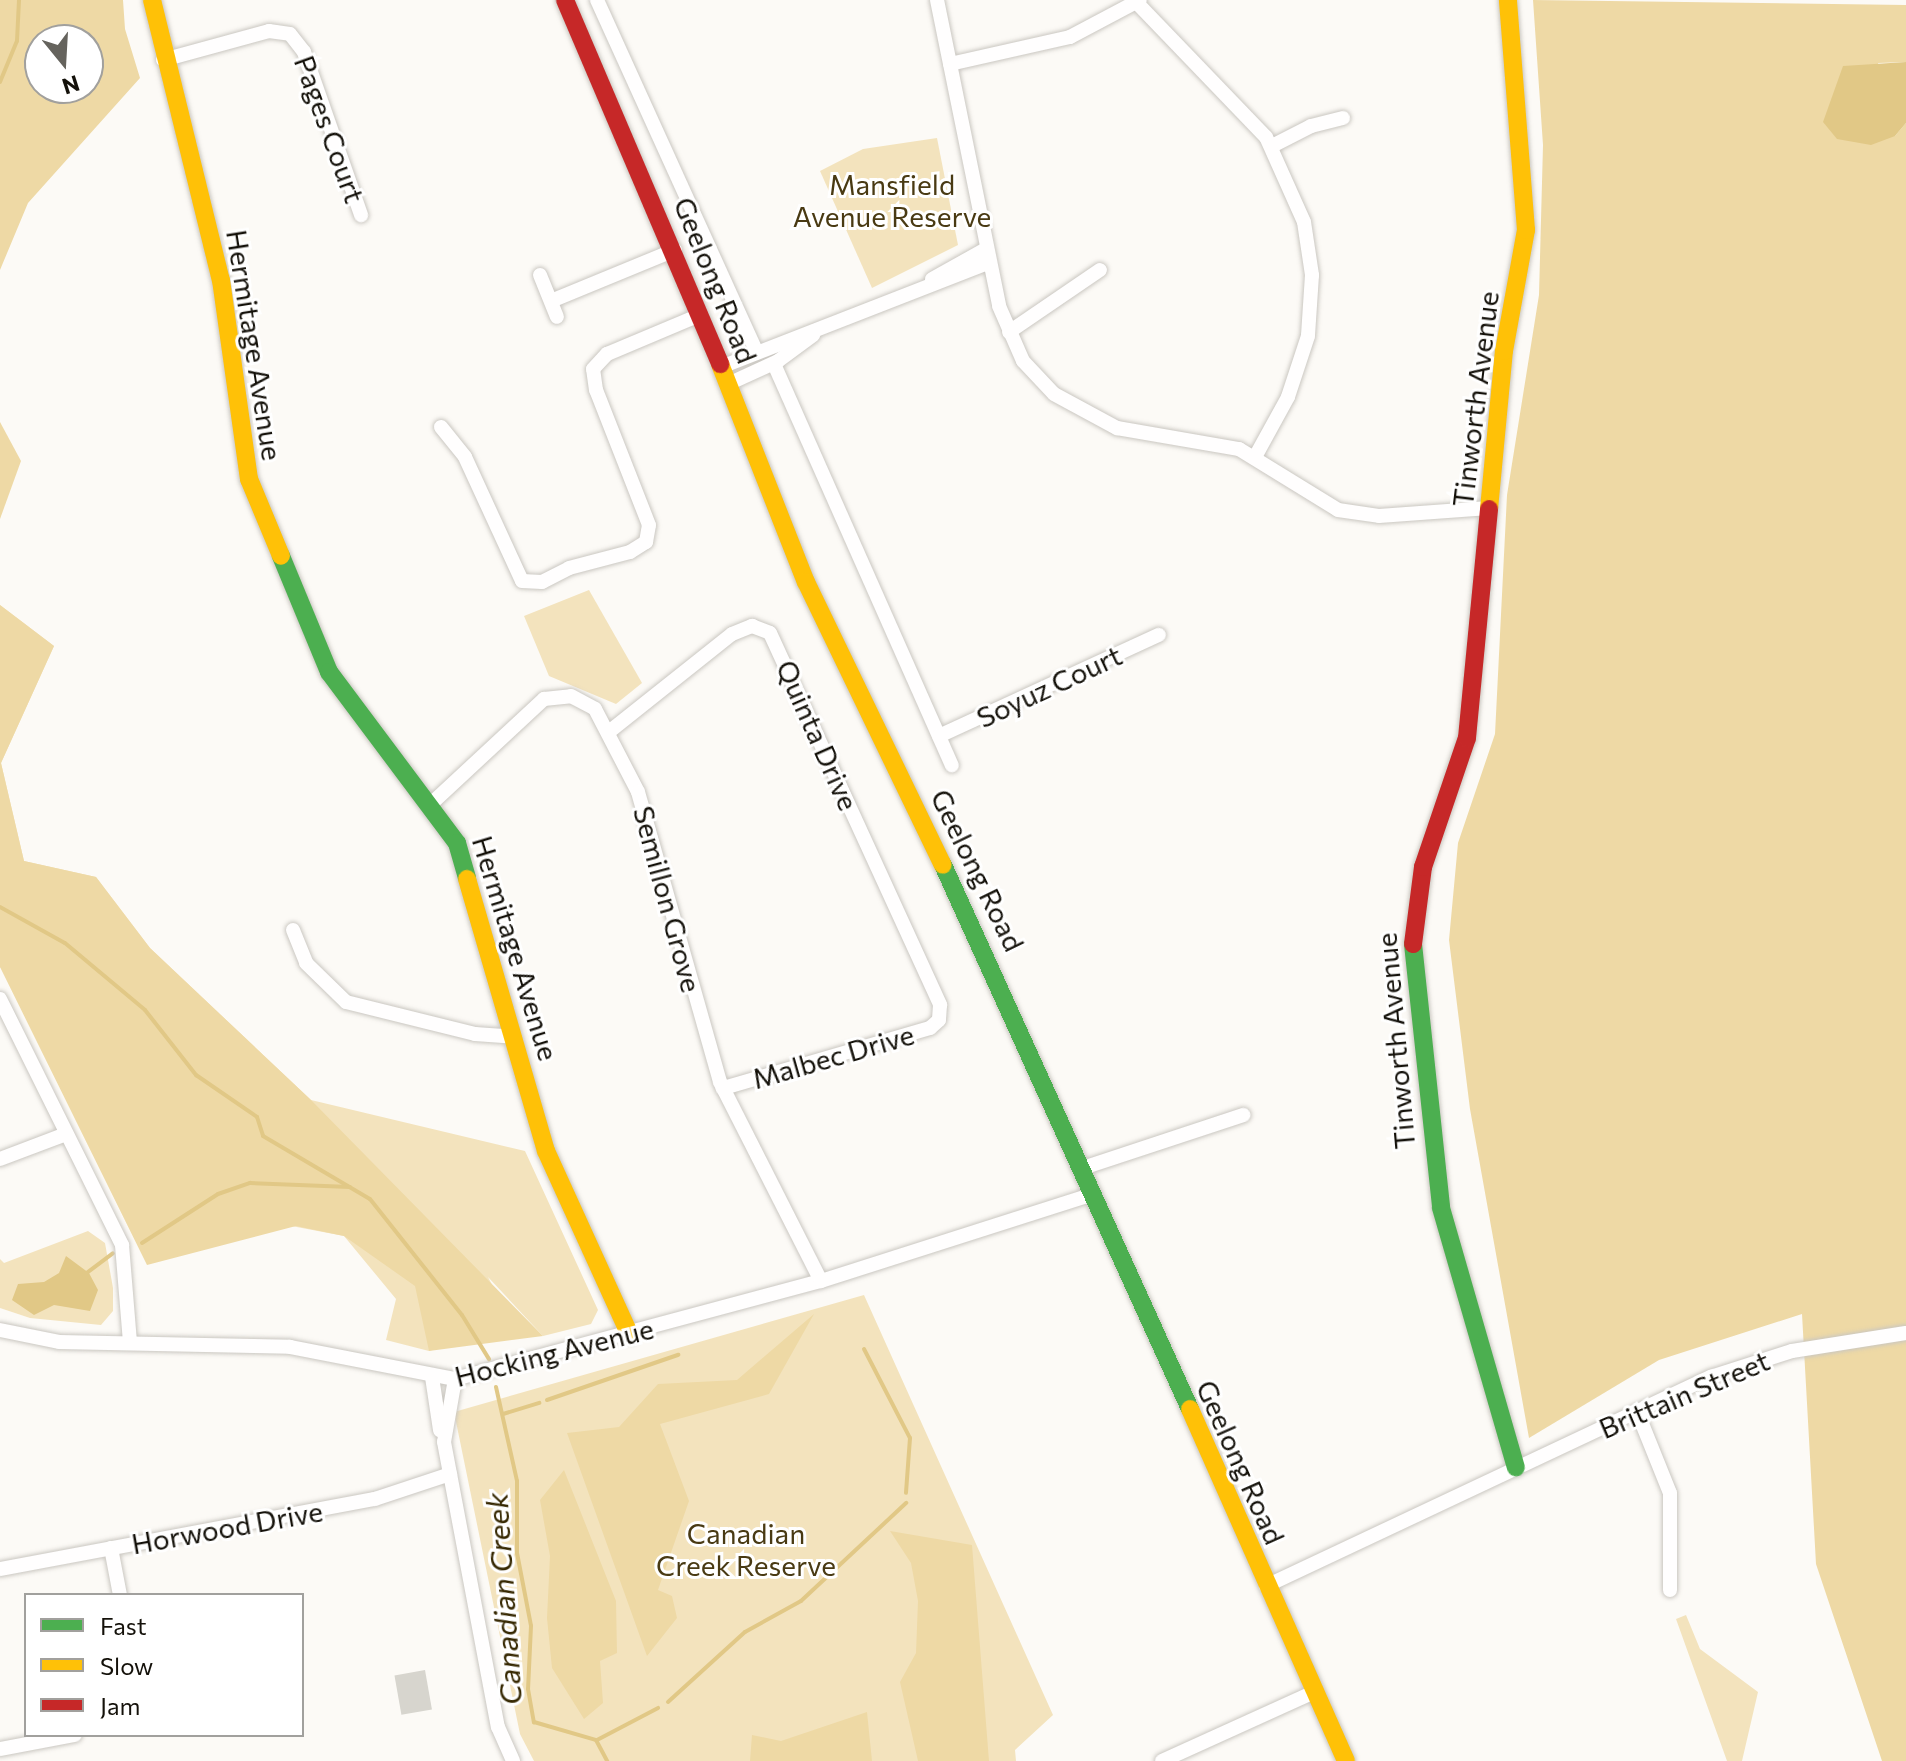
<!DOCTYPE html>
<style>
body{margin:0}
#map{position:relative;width:1906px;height:1761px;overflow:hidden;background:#fcfaf6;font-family:Commissioner,sans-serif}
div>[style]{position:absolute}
.green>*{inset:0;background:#f3e3bd}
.forest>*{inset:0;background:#eed9a5}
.water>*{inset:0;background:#e1c886}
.stream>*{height:4px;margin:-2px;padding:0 2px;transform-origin:2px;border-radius:2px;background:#e1c886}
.building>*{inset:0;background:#d7d5ce;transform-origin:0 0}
.roads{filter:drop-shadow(0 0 2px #cac7c1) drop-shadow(0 0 2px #cac7c1)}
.street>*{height:14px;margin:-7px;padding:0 7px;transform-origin:7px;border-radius:7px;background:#fffefe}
.fast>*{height:18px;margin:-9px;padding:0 9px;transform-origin:9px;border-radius:9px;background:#4caf50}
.slow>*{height:18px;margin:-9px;padding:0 9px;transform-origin:9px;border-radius:9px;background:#ffc107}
.jam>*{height:18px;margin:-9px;padding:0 9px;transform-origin:9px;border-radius:9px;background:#c62828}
span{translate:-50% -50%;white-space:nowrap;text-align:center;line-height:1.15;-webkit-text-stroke:6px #fff;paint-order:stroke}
.street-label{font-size:28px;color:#14110a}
.park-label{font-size:28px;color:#493a13}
.water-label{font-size:30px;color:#352700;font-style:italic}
.legend{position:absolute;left:24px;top:1593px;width:280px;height:144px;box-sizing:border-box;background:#fff;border:2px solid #a1a09d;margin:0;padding:10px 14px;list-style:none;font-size:24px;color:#14110a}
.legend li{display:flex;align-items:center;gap:16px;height:40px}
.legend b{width:40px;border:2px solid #a1a09d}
.north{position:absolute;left:24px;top:24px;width:80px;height:80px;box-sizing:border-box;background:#fff;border:2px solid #a1a09d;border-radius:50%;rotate:162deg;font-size:22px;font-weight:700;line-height:32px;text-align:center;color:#14110a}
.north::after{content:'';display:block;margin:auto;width:28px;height:36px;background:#65635d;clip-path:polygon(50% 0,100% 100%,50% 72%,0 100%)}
</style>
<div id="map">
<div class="green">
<div style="clip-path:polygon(937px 138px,958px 245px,872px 288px,820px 171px,863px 149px)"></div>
<div style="clip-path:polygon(589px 590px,642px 683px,616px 704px,549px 676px,524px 616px)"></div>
<div style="clip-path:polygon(0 605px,54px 646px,1px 763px,24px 861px,96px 877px,150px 948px,311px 1100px,525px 1151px,598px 1310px,591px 1324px,543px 1336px,488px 1277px,512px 1324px,429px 1351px,386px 1340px,396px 1299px,344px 1236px,281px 1224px,0 967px)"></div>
<div style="clip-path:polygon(88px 1231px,105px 1243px,113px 1288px,113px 1311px,101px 1325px,30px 1318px,0 1308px,0 1259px,4px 1263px)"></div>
<div style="clip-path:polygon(864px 1295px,1053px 1715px,1015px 1750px,1016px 1761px,534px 1761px,520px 1734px,454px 1412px)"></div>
<div style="clip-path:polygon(1686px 1615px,1700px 1649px,1758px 1692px,1742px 1761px,1727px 1761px,1676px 1619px)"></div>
</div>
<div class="forest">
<div style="clip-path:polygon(evenodd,0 0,123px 0,125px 29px,140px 78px,28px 203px,0 270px,0 0,40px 40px,88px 40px,88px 88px,40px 88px,40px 40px)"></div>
<div style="clip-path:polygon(1533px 0,1906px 5px,1906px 62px,1878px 63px,1895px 136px,1906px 123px,1906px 1761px,1882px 1761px,1816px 1564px,1802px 1314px,1659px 1360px,1529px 1438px,1470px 1109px,1449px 940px,1458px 843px,1495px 734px,1507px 495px,1539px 295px,1543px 145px)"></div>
<div style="clip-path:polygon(0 422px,21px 461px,0 519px)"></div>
<div style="clip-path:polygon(0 605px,54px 646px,1px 763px,24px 861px,96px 877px,150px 948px,311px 1100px,543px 1336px,429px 1351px,415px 1286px,344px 1236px,296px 1226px,147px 1265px,0 967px)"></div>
<div style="clip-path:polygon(814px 1314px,769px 1394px,660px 1424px,689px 1501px,658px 1590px,672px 1596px,677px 1618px,647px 1656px,567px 1433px,619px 1427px,658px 1384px,737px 1380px)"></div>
<div style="clip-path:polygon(564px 1470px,616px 1601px,617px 1653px,600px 1661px,603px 1703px,584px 1719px,552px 1668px,547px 1618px,550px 1556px,540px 1500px)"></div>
<div style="clip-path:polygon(890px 1531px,972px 1545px,989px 1761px,918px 1761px,900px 1682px,916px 1653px,918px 1601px,911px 1563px)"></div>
<div style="clip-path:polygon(867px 1712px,872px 1761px,750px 1761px,752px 1735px,781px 1741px)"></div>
</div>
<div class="water">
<div style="clip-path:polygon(1906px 62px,1906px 123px,1895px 136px,1871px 145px,1837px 139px,1823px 122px,1843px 66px)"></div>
<div style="clip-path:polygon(66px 1256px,89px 1273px,98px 1290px,90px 1311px,54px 1305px,34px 1315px,12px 1300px,18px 1284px,44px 1282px,59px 1273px)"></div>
</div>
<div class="stream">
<div style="left:0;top:82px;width:44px;rotate:-67.5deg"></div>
<div style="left:17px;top:41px;width:41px;rotate:-87.2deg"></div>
<div style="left:0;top:907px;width:74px;rotate:29deg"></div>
<div style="left:65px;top:943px;width:104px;rotate:39.9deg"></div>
<div style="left:145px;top:1010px;width:83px;rotate:51.9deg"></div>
<div style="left:196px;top:1075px;width:74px;rotate:34.5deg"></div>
<div style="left:257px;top:1117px;width:20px;rotate:72deg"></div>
<div style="left:263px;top:1136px;width:124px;rotate:30.5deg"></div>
<div style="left:370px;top:1199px;width:148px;rotate:51.6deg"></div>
<div style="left:462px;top:1315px;width:52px;rotate:58.5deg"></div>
<div style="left:142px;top:1243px;width:90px;rotate:-32.8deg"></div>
<div style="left:218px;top:1194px;width:34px;rotate:-19deg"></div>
<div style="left:250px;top:1183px;width:100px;rotate:2.3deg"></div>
<div style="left:84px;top:1275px;width:36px;rotate:-37deg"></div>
<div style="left:864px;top:1349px;width:100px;rotate:62.7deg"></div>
<div style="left:910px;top:1438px;width:55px;rotate:94.2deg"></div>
<div style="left:496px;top:1387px;width:96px;rotate:77.4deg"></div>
<div style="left:517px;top:1481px;width:72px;rotate:90deg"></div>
<div style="left:517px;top:1553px;width:74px;rotate:79.1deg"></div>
<div style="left:531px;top:1626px;width:63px;rotate:92.7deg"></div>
<div style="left:528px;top:1689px;width:34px;rotate:80deg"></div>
<div style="left:534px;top:1722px;width:65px;rotate:16.2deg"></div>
<div style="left:596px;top:1740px;width:24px;rotate:62deg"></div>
<div style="left:547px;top:1400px;width:139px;rotate:-19deg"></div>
<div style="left:503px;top:1414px;width:38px;rotate:-17deg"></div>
<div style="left:668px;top:1702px;width:104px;rotate:-42.3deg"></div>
<div style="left:745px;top:1632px;width:64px;rotate:-29deg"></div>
<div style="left:801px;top:1601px;width:144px;rotate:-43deg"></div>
<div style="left:597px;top:1740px;width:69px;rotate:-27.7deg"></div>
</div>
<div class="building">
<div style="left:425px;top:1670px;width:40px;height:31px;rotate:80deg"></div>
</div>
<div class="roads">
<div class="street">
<div style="left:597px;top:0;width:387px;rotate:65.6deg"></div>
<div style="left:937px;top:0;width:312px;rotate:78.5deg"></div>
<div style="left:999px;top:306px;width:60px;rotate:66.4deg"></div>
<div style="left:1023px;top:361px;width:45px;rotate:46.8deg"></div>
<div style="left:1054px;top:394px;width:72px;rotate:28.4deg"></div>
<div style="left:1117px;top:428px;width:124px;rotate:9.8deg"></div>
<div style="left:1239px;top:449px;width:116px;rotate:31.6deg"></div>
<div style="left:1338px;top:510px;width:41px;rotate:8.3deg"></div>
<div style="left:1379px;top:516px;width:110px;rotate:-4.2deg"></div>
<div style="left:1136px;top:2px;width:187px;rotate:46.1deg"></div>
<div style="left:1266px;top:137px;width:93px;rotate:65.9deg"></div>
<div style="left:1304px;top:222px;width:54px;rotate:81.4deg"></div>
<div style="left:1312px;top:275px;width:61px;rotate:93.8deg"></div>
<div style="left:1308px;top:336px;width:64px;rotate:108.2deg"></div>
<div style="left:1288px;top:397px;width:68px;rotate:118.8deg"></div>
<div style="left:163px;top:60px;width:110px;rotate:-15.3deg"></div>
<div style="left:269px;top:31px;width:21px;rotate:8deg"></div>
<div style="left:290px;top:34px;width:23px;rotate:52deg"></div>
<div style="left:304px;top:52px;width:173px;rotate:70.7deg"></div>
<div style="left:950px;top:64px;width:123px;rotate:-12.7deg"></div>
<div style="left:1070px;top:37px;width:79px;rotate:-27.9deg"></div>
<div style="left:1272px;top:146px;width:44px;rotate:-27.1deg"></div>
<div style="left:1311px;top:126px;width:33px;rotate:-14deg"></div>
<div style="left:540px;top:275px;width:45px;rotate:68deg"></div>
<div style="left:932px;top:279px;width:62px;rotate:-29.1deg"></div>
<div style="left:551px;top:301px;width:134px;rotate:-22.4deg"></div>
<div style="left:1009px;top:332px;width:110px;rotate:-34.3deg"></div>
<div style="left:774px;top:364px;width:439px;rotate:66.1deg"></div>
<div style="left:721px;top:367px;width:287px;rotate:-21.3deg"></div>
<div style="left:728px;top:384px;width:55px;rotate:-24.7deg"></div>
<div style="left:778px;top:361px;width:44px;rotate:-36.6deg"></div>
<div style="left:441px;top:427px;width:38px;rotate:51deg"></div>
<div style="left:465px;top:457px;width:136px;rotate:65.3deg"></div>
<div style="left:522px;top:581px;width:20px;rotate:3deg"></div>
<div style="left:542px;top:582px;width:30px;rotate:-27deg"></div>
<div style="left:569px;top:568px;width:63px;rotate:-14.7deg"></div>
<div style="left:630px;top:552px;width:19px;rotate:-32deg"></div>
<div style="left:646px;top:542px;width:17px;rotate:-80deg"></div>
<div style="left:649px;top:525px;width:145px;rotate:-111.4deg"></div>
<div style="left:596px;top:390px;width:21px;rotate:-98deg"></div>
<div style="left:593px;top:369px;width:21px;rotate:-47deg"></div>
<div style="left:607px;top:354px;width:101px;rotate:-22.8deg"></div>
<div style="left:610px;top:731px;width:156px;rotate:-38.5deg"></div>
<div style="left:732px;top:634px;width:22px;rotate:-22deg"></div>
<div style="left:752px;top:626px;width:19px;rotate:21deg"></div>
<div style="left:770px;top:633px;width:409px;rotate:65.4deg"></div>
<div style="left:940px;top:1005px;width:15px;rotate:94deg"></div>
<div style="left:939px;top:1020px;width:12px;rotate:138deg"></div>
<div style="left:930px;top:1028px;width:216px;rotate:163.8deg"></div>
<div style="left:939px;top:736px;width:242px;rotate:-24.7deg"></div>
<div style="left:432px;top:803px;width:153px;rotate:-42.9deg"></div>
<div style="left:544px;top:699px;width:27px;rotate:-6deg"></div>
<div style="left:571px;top:696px;width:27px;rotate:28deg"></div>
<div style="left:595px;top:709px;width:93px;rotate:62.6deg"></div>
<div style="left:638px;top:792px;width:301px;rotate:74.2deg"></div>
<div style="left:720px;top:1082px;width:223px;rotate:63.1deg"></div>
<div style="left:293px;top:930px;width:35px;rotate:68deg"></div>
<div style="left:306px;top:963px;width:56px;rotate:44.3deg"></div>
<div style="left:346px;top:1002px;width:133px;rotate:13.9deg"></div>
<div style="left:475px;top:1034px;width:39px;rotate:4deg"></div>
<div style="left:0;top:999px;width:275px;rotate:63.6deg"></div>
<div style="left:122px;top:1245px;width:97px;rotate:85.3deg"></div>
<div style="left:0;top:1159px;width:71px;rotate:-20.7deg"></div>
<div style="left:1083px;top:1168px;width:169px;rotate:-18.3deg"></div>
<div style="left:0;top:1330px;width:60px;rotate:11.5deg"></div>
<div style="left:59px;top:1342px;width:231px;rotate:1.2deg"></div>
<div style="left:290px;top:1347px;width:168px;rotate:11deg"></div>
<div style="left:455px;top:1379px;width:379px;rotate:-15deg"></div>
<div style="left:821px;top:1281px;width:286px;rotate:-17.7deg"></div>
<div style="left:432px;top:1377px;width:54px;rotate:81.4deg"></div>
<div style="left:455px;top:1379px;width:64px;rotate:99.9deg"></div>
<div style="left:444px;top:1442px;width:290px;rotate:79.3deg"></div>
<div style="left:498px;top:1727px;width:37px;rotate:66deg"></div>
<div style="left:1637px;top:1411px;width:88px;rotate:68.1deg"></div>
<div style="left:1670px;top:1493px;width:97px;rotate:90deg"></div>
<div style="left:111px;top:1548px;width:48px;rotate:79.2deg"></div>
<div style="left:0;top:1569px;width:381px;rotate:-10.6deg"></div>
<div style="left:375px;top:1499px;width:79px;rotate:-18.4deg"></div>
<div style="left:1266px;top:1586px;width:492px;rotate:-25.2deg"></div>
<div style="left:1711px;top:1377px;width:85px;rotate:-17.8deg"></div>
<div style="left:1792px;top:1351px;width:115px;rotate:-9deg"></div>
<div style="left:0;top:1749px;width:76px;rotate:-10.6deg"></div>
<div style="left:1162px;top:1761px;width:167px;rotate:-24.4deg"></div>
</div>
<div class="fast">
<div style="left:281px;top:556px;width:126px;rotate:67.5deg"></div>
<div style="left:329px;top:672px;width:214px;rotate:53.2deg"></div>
<div style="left:457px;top:843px;width:37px;rotate:74deg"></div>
<div style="left:943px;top:865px;width:597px;rotate:65.58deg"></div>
<div style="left:1413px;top:944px;width:265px;rotate:83.9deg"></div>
<div style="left:1441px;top:1208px;width:270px;rotate:73.9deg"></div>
</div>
<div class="slow">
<div style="left:152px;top:0;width:288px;rotate:76.2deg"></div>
<div style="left:221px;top:280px;width:201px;rotate:82deg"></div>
<div style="left:249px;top:479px;width:83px;rotate:67.4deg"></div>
<div style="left:720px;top:364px;width:234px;rotate:68.5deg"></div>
<div style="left:806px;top:582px;width:314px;rotate:64.2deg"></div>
<div style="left:1489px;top:509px;width:159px;rotate:-84.6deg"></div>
<div style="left:1504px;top:351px;width:123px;rotate:-79.7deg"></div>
<div style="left:1526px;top:230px;width:231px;rotate:-94.5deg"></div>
<div style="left:467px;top:879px;width:283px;rotate:73.8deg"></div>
<div style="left:546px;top:1151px;width:202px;rotate:65.5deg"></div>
<div style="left:1190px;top:1409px;width:385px;rotate:66.1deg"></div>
</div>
<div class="jam">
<div style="left:565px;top:0;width:396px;rotate:66.9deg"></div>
<div style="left:1413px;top:944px;width:78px;rotate:-82.6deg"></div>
<div style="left:1423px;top:867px;width:136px;rotate:-71.2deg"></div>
<div style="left:1467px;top:738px;width:230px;rotate:-84.5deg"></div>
</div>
</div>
<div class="street-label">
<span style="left:330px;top:129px;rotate:70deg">Pages Court</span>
<span style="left:716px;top:280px;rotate:68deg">Geelong Road</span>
<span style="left:255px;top:345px;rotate:81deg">Hermitage Avenue</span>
<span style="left:1475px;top:399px;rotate:-83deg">Tinworth Avenue</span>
<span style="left:1049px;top:686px;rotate:-25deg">Soyuz Court</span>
<span style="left:818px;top:735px;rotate:66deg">Quinta Drive</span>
<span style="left:978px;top:870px;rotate:64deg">Geelong Road</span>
<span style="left:668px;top:899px;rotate:75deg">Semillon Grove</span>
<span style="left:516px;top:948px;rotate:73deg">Hermitage Avenue</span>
<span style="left:1395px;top:1041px;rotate:-95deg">Tinworth Avenue</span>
<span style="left:833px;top:1056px;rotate:-16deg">Malbec Drive</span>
<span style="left:554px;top:1352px;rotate:-14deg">Hocking Avenue</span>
<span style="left:1684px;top:1394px;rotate:-23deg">Brittain Street</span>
<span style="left:1241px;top:1462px;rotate:66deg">Geelong Road</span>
<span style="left:227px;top:1527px;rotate:-10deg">Horwood Drive</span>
</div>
<div class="park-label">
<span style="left:892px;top:200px">Mansfield<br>Avenue Reserve</span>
<span style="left:746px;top:1549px">Canadian<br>Creek Reserve</span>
</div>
<div class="water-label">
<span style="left:503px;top:1599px;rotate:-94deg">Canadian Creek</span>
</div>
<ul class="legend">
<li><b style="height:10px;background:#4caf50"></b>Fast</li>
<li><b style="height:10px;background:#ffc107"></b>Slow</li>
<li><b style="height:10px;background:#c62828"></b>Jam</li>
</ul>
<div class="north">N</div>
</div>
